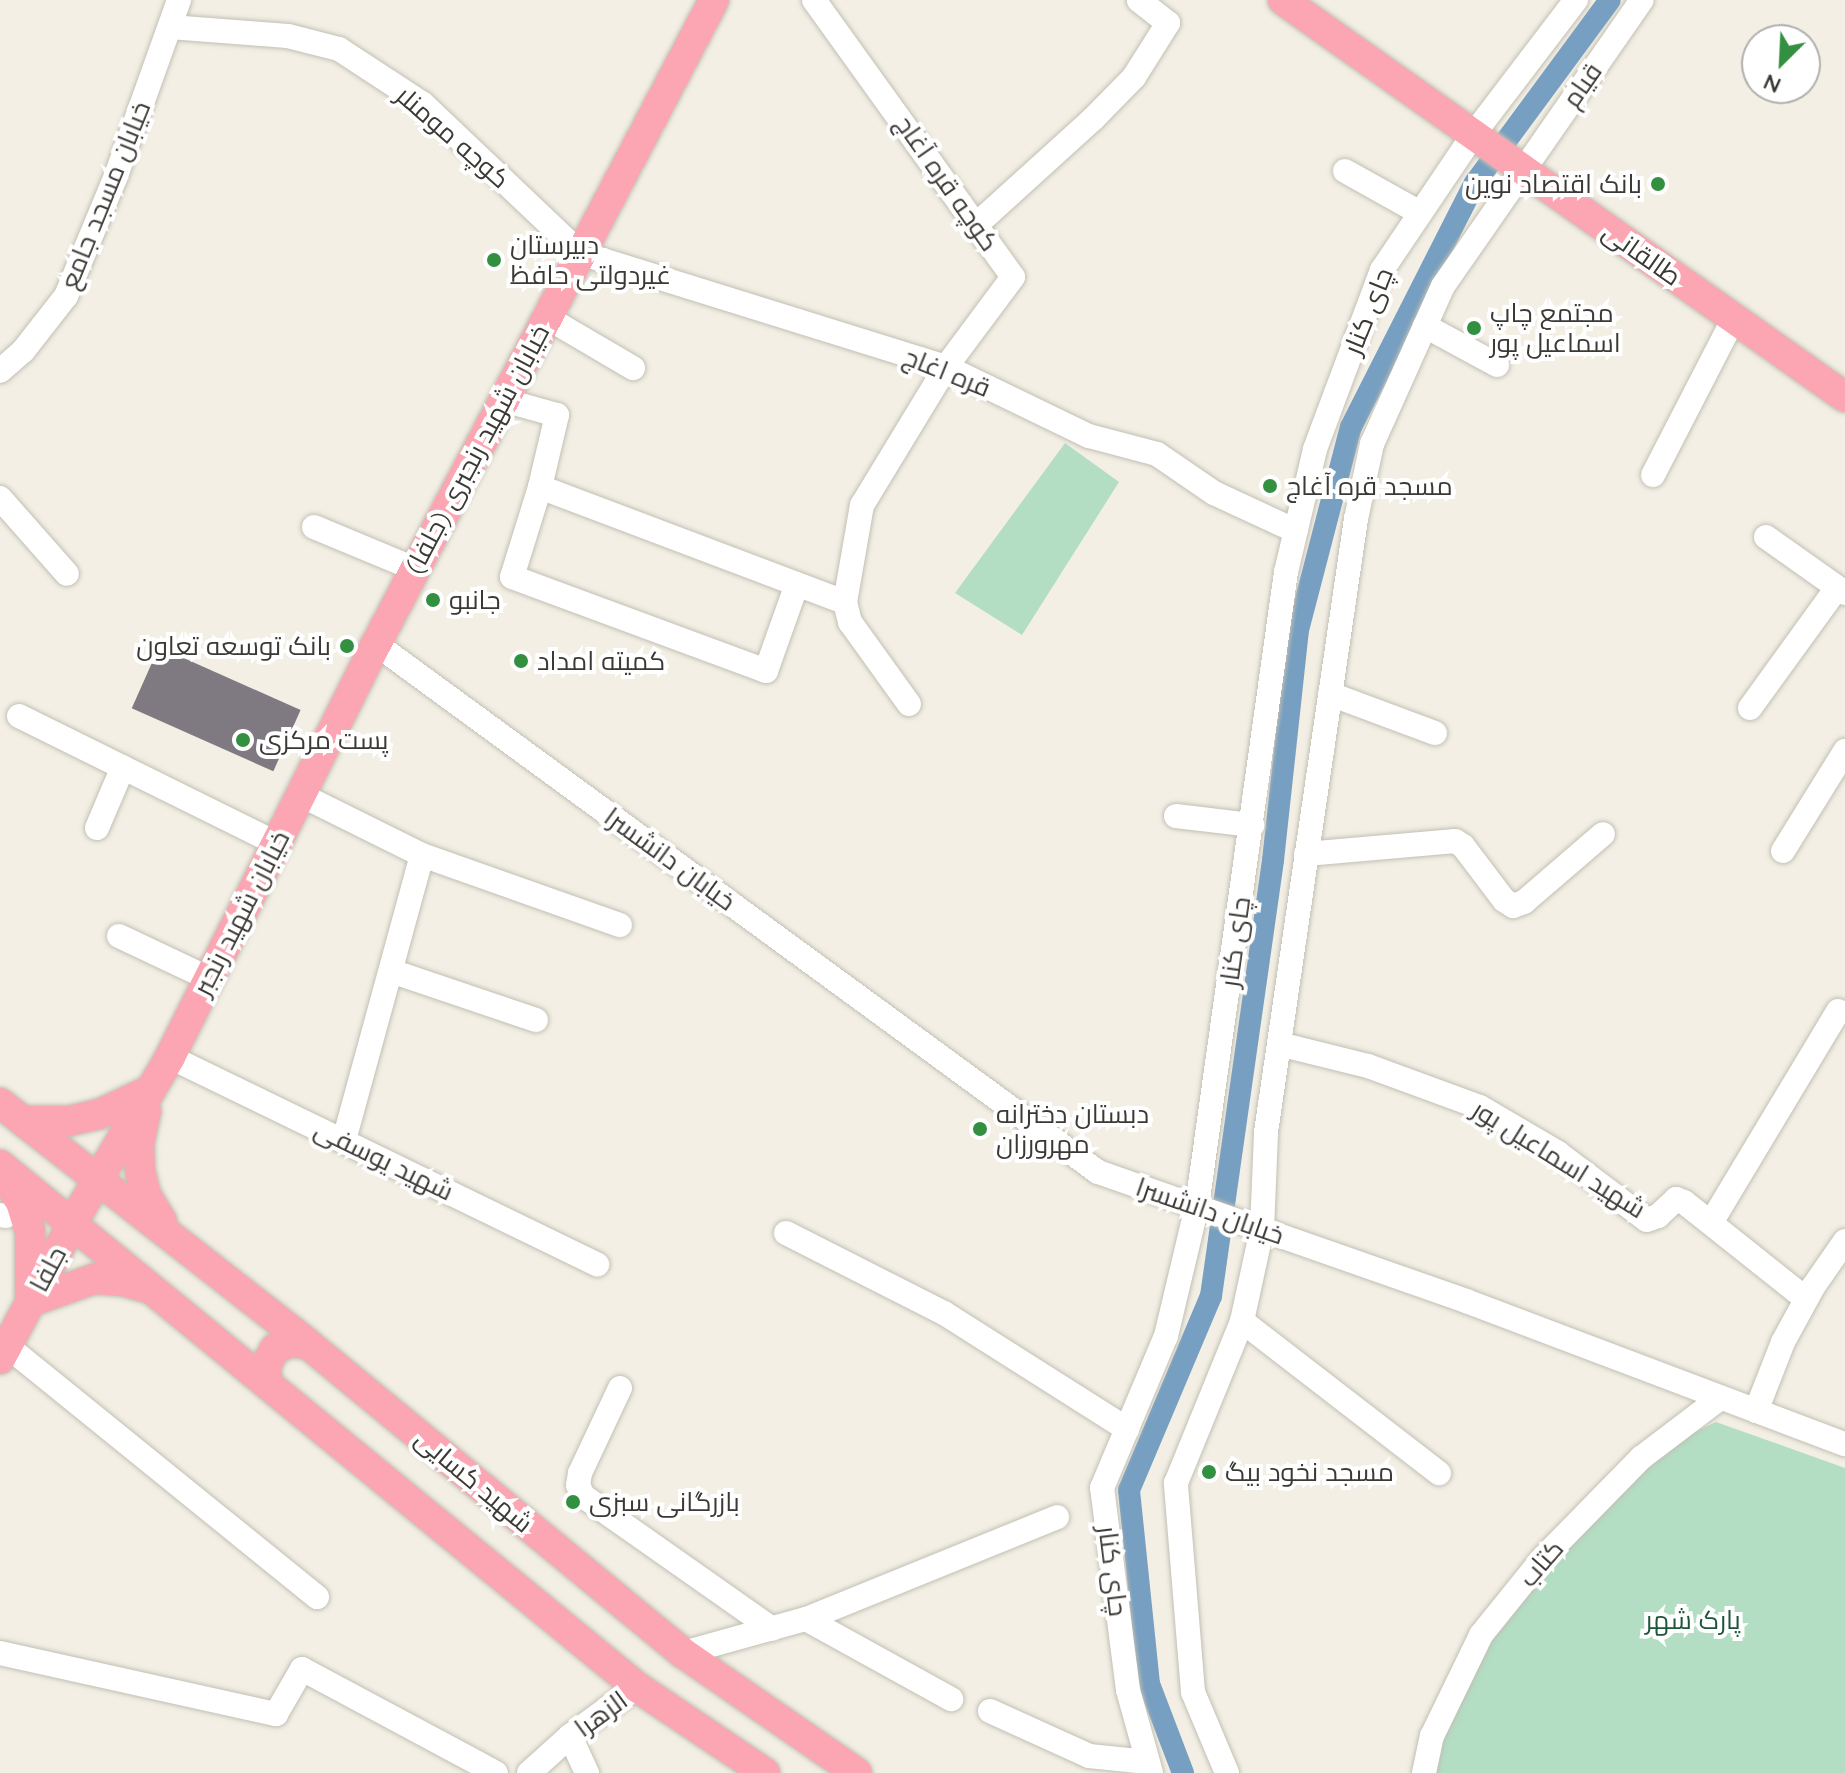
<!DOCTYPE html>
<meta charset="utf-8">
<style>
body{margin:0}
#map{position:relative;width:1845px;height:1773px;overflow:hidden;background:#f3efe4;font-family:Quicksand,Cairo,sans-serif}
div>[style]{position:absolute}
.green>*{inset:0;background:#b3dec4}
.canal>*{height:22px;margin:-11px;padding:0 11px;transform-origin:11px;border-radius:11px;background:#769fc1}
.building>*{inset:0;background:#7f7981;transform-origin:0 0}
.roads{filter:drop-shadow(0 0 2px #c2bfb4) drop-shadow(0 0 2px #c2bfb4)}
.minor>*{height:24px;margin:-12px;padding:0 12px;transform-origin:12px;border-radius:12px;background:#fff}
.major>*{height:30px;margin:-15px;padding:0 15px;transform-origin:15px;border-radius:15px;background:#fba6b2}
.dots>*{width:22px;height:22px;translate:-50% -50%;box-sizing:border-box;border:4px solid #fff;border-radius:50%}
span{translate:-50% -50%;white-space:nowrap;text-align:center;line-height:1.15;-webkit-text-stroke:8px #fff;paint-order:stroke}
.street-label{font-size:26px;color:#3b3935}
.poi-label{font-size:26px;color:#3b3935}
.right{translate:-100% -50%;text-align:right}
.left{translate:0 -50%;text-align:left}
.park-label{font-size:26px;color:#1d563a}
.north{position:absolute;left:1741px;top:24px;width:80px;height:80px;box-sizing:border-box;background:#fff;border:2px solid #b1b0ae;border-radius:50%;rotate:204deg;font-size:22px;font-weight:700;line-height:32px;text-align:center;color:#3b3935}
.north::after{content:'';display:block;margin:auto;width:28px;height:36px;background:#349041;clip-path:polygon(50% 0,100% 100%,50% 72%,0 100%)}
</style>
<div id="map">
<div class="green">
<div style="clip-path:polygon(1065px 443px,1119px 482px,1022px 635px,955px 593px)"></div>
<div style="clip-path:polygon(1716px 1422px,1845px 1468px,1845px 1773px,1432px 1773px,1440px 1737px,1489px 1634px,1641px 1458px)"></div>
</div>
<div class="canal">
<div style="left:1183px;top:1773px;width:95px;rotate:-110.9deg"></div>
<div style="left:1149px;top:1684px;width:195px;rotate:-95.9deg"></div>
<div style="left:1129px;top:1490px;width:211px;rotate:-67.1deg"></div>
<div style="left:1211px;top:1296px;width:440px;rotate:-81.9deg"></div>
<div style="left:1273px;top:860px;width:231px;rotate:-83.8deg"></div>
<div style="left:1298px;top:630px;width:210px;rotate:-75.4deg"></div>
<div style="left:1351px;top:427px;width:274px;rotate:-63.1deg"></div>
<div style="left:1475px;top:183px;width:227px;rotate:-53.6deg"></div>
</div>
<div class="building">
<div style="left:159px;top:647px;width:155px;height:67px;rotate:24deg"></div>
</div>
<div class="roads">
<div class="minor">
<div style="left:814px;top:0;width:341px;rotate:54.3deg"></div>
<div style="left:1013px;top:277px;width:112px;rotate:126.7deg"></div>
<div style="left:946px;top:367px;width:162px;rotate:121.3deg"></div>
<div style="left:862px;top:505px;width:98px;rotate:99.9deg"></div>
<div style="left:845px;top:602px;width:21px;rotate:76deg"></div>
<div style="left:850px;top:622px;width:101px;rotate:54.3deg"></div>
<div style="left:170px;top:27px;width:118px;rotate:4.4deg"></div>
<div style="left:288px;top:36px;width:53px;rotate:14.3deg"></div>
<div style="left:339px;top:49px;width:100px;rotate:33.2deg"></div>
<div style="left:423px;top:104px;width:216px;rotate:43.5deg"></div>
<div style="left:580px;top:253px;width:383px;rotate:17.3deg"></div>
<div style="left:946px;top:367px;width:159px;rotate:25.8deg"></div>
<div style="left:1089px;top:436px;width:70px;rotate:14.8deg"></div>
<div style="left:1157px;top:454px;width:69px;rotate:34.4deg"></div>
<div style="left:1214px;top:493px;width:90px;rotate:24.9deg"></div>
<div style="left:1345px;top:171px;width:86px;rotate:29.2deg"></div>
<div style="left:976px;top:225px;width:158px;rotate:-42.2deg"></div>
<div style="left:1093px;top:119px;width:59px;rotate:-45.7deg"></div>
<div style="left:1134px;top:77px;width:64px;rotate:-57.8deg"></div>
<div style="left:1168px;top:23px;width:37px;rotate:-142deg"></div>
<div style="left:546px;top:317px;width:101px;rotate:30.4deg"></div>
<div style="left:1425px;top:326px;width:82px;rotate:28.4deg"></div>
<div style="left:0;top:371px;width:30px;rotate:-41deg"></div>
<div style="left:23px;top:351px;width:70px;rotate:-52deg"></div>
<div style="left:66px;top:296px;width:130px;rotate:-67.4deg"></div>
<div style="left:116px;top:176px;width:187px;rotate:-70.3deg"></div>
<div style="left:503px;top:400px;width:56px;rotate:15.5deg"></div>
<div style="left:557px;top:415px;width:74px;rotate:103.3deg"></div>
<div style="left:540px;top:487px;width:94px;rotate:107.3deg"></div>
<div style="left:512px;top:577px;width:271px;rotate:20.3deg"></div>
<div style="left:766px;top:671px;width:92px;rotate:-70.4deg"></div>
<div style="left:1653px;top:475px;width:177px;rotate:-62.7deg"></div>
<div style="left:540px;top:487px;width:326px;rotate:20.7deg"></div>
<div style="left:0;top:498px;width:101px;rotate:48.6deg"></div>
<div style="left:314px;top:527px;width:109px;rotate:22.6deg"></div>
<div style="left:1766px;top:537px;width:97px;rotate:35.3deg"></div>
<div style="left:376px;top:644px;width:894px;rotate:36.18deg"></div>
<div style="left:1098px;top:1172px;width:390px;rotate:19.3deg"></div>
<div style="left:1466px;top:1301px;width:405px;rotate:20.7deg"></div>
<div style="left:1330px;top:694px;width:112px;rotate:20.4deg"></div>
<div style="left:1750px;top:708px;width:148px;rotate:-54.1deg"></div>
<div style="left:19px;top:716px;width:287px;rotate:26.3deg"></div>
<div style="left:301px;top:795px;width:135px;rotate:26.4deg"></div>
<div style="left:422px;top:855px;width:296px;rotate:105.3deg"></div>
<div style="left:1176px;top:816px;width:77px;rotate:6.8deg"></div>
<div style="left:97px;top:828px;width:66px;rotate:-66.9deg"></div>
<div style="left:1783px;top:851px;width:118px;rotate:-58.2deg"></div>
<div style="left:1306px;top:854px;width:150px;rotate:-5deg"></div>
<div style="left:1455px;top:841px;width:9px;rotate:32deg"></div>
<div style="left:1463px;top:846px;width:68px;rotate:52.8deg"></div>
<div style="left:1504px;top:900px;width:11px;rotate:34deg"></div>
<div style="left:1513px;top:906px;width:12px;rotate:-20deg"></div>
<div style="left:1524px;top:902px;width:104px;rotate:-40.7deg"></div>
<div style="left:422px;top:855px;width:210px;rotate:19.5deg"></div>
<div style="left:119px;top:936px;width:98px;rotate:25.3deg"></div>
<div style="left:391px;top:971px;width:153px;rotate:18.7deg"></div>
<div style="left:1279px;top:1044px;width:92px;rotate:13.9deg"></div>
<div style="left:1368px;top:1066px;width:119px;rotate:20.1deg"></div>
<div style="left:1480px;top:1107px;width:91px;rotate:30.5deg"></div>
<div style="left:1558px;top:1153px;width:111px;rotate:37deg"></div>
<div style="left:1647px;top:1220px;width:12px;rotate:-20deg"></div>
<div style="left:1658px;top:1216px;width:25px;rotate:-43deg"></div>
<div style="left:1676px;top:1199px;width:9px;rotate:21deg"></div>
<div style="left:1684px;top:1202px;width:156px;rotate:38.5deg"></div>
<div style="left:170px;top:1057px;width:475px;rotate:25.9deg"></div>
<div style="left:0;top:1215px;width:6px;rotate:9deg"></div>
<div style="left:1712px;top:1221px;width:245px;rotate:-59deg"></div>
<div style="left:786px;top:1233px;width:177px;rotate:26.9deg"></div>
<div style="left:944px;top:1313px;width:217px;rotate:32.4deg"></div>
<div style="left:1242px;top:1321px;width:249px;rotate:37.7deg"></div>
<div style="left:7px;top:1346px;width:399px;rotate:39deg"></div>
<div style="left:620px;top:1388px;width:94px;rotate:115.2deg"></div>
<div style="left:580px;top:1473px;width:12px;rotate:99deg"></div>
<div style="left:578px;top:1485px;width:12px;rotate:66deg"></div>
<div style="left:583px;top:1496px;width:231px;rotate:35.1deg"></div>
<div style="left:1756px;top:1411px;width:74px;rotate:-68.6deg"></div>
<div style="left:1783px;top:1342px;width:63px;rotate:-61.4deg"></div>
<div style="left:1813px;top:1287px;width:56px;rotate:-55.2deg"></div>
<div style="left:806px;top:1619px;width:166px;rotate:28.9deg"></div>
<div style="left:0;top:1653px;width:283px;rotate:12.5deg"></div>
<div style="left:276px;top:1714px;width:52px;rotate:-60deg"></div>
<div style="left:302px;top:1669px;width:220px;rotate:28.2deg"></div>
<div style="left:683px;top:1653px;width:128px;rotate:-15.5deg"></div>
<div style="left:806px;top:1619px;width:271px;rotate:-22.1deg"></div>
<div style="left:990px;top:1711px;width:109px;rotate:24.4deg"></div>
<div style="left:1089px;top:1756px;width:59px;rotate:5.8deg"></div>
<div style="left:570px;top:1736px;width:41px;rotate:65.3deg"></div>
<div style="left:529px;top:1773px;width:55px;rotate:-42.1deg"></div>
<div style="left:570px;top:1736px;width:83px;rotate:-36.2deg"></div>
<div style="left:1151px;top:1773px;width:86px;rotate:-105.5deg"></div>
<div style="left:1128px;top:1690px;width:204px;rotate:-97.3deg"></div>
<div style="left:1102px;top:1488px;width:165px;rotate:-67.2deg"></div>
<div style="left:1166px;top:1336px;width:134px;rotate:-76.6deg"></div>
<div style="left:1197px;top:1206px;width:640px;rotate:-82.01deg"></div>
<div style="left:1286px;top:572px;width:126px;rotate:-76.7deg"></div>
<div style="left:1315px;top:449px;width:191px;rotate:-69.5deg"></div>
<div style="left:1382px;top:270px;width:163px;rotate:-56deg"></div>
<div style="left:1473px;top:135px;width:170px;rotate:-52.7deg"></div>
<div style="left:1227px;top:1773px;width:88px;rotate:-112.8deg"></div>
<div style="left:1193px;top:1692px;width:210px;rotate:-94.7deg"></div>
<div style="left:1176px;top:1483px;width:175px;rotate:-67.8deg"></div>
<div style="left:1242px;top:1321px;width:94px;rotate:-77.7deg"></div>
<div style="left:1262px;top:1229px;width:97px;rotate:-87.6deg"></div>
<div style="left:1266px;top:1132px;width:620px;rotate:-81.65deg"></div>
<div style="left:1356px;top:519px;width:77px;rotate:-78deg"></div>
<div style="left:1372px;top:444px;width:173px;rotate:-65.8deg"></div>
<div style="left:1443px;top:286px;width:348px;rotate:-55.2deg"></div>
<div style="left:1424px;top:1773px;width:38px;rotate:-78deg"></div>
<div style="left:1432px;top:1736px;width:112px;rotate:-64.1deg"></div>
<div style="left:1481px;top:1635px;width:100px;rotate:-51.1deg"></div>
<div style="left:1544px;top:1557px;width:139px;rotate:-45.6deg"></div>
<div style="left:1641px;top:1458px;width:99px;rotate:-37.2deg"></div>
</div>
<div class="major">
<div style="left:1283px;top:0;width:688px;rotate:35.24deg"></div>
<div style="left:0;top:1103px;width:391px;rotate:38deg"></div>
<div style="left:308px;top:1344px;width:486px;rotate:39.5deg"></div>
<div style="left:683px;top:1653px;width:211px;rotate:34.6deg"></div>
<div style="left:146px;top:1111px;width:33px;rotate:102deg"></div>
<div style="left:139px;top:1143px;width:28px;rotate:88deg"></div>
<div style="left:140px;top:1171px;width:25px;rotate:76deg"></div>
<div style="left:146px;top:1195px;width:31px;rotate:59deg"></div>
<div style="left:23px;top:1121px;width:46px"></div>
<div style="left:69px;top:1121px;width:32px;rotate:-13deg"></div>
<div style="left:100px;top:1114px;width:56px;rotate:-25.2deg"></div>
<div style="left:0;top:1165px;width:824px;rotate:39.33deg"></div>
<div style="left:637px;top:1687px;width:154px;rotate:33.9deg"></div>
<div style="left:4px;top:1176px;width:31px;rotate:57deg"></div>
<div style="left:21px;top:1202px;width:30px;rotate:73deg"></div>
<div style="left:30px;top:1231px;width:71px;rotate:90deg"></div>
<div style="left:30px;top:1302px;width:68px;rotate:-19.8deg"></div>
<div style="left:94px;top:1279px;width:29px;rotate:4deg"></div>
<div style="left:123px;top:1281px;width:26px;rotate:16deg"></div>
<div style="left:0;top:1359px;width:155px;rotate:-61.9deg"></div>
<div style="left:73px;top:1222px;width:191px;rotate:-59.5deg"></div>
<div style="left:170px;top:1057px;width:462px;rotate:-63.5deg"></div>
<div style="left:376px;top:644px;width:727px;rotate:-62.31deg"></div>
<div style="left:267px;top:1382px;width:17px;rotate:-93deg"></div>
<div style="left:266px;top:1365px;width:18px;rotate:-61deg"></div>
<div style="left:275px;top:1349px;width:17px;rotate:-24deg"></div>
<div style="left:291px;top:1342px;width:17px;rotate:7deg"></div>
</div>
</div>
<div class="dots">
<div style="left:1658px;top:184px;background:#349041"></div>
<div style="left:494px;top:260px;background:#349041"></div>
<div style="left:1474px;top:328px;background:#349041"></div>
<div style="left:1270px;top:486px;background:#349041"></div>
<div style="left:433px;top:600px;background:#349041"></div>
<div style="left:347px;top:646px;background:#349041"></div>
<div style="left:521px;top:661px;background:#349041"></div>
<div style="left:243px;top:740px;background:#349041"></div>
<div style="left:980px;top:1129px;background:#349041"></div>
<div style="left:1209px;top:1472px;background:#349041"></div>
<div style="left:573px;top:1502px;background:#349041"></div>
</div>
<div class="street-label">
<span style="left:1582px;top:85px;rotate:-55deg">قیام</span>
<span style="left:453px;top:137px;rotate:41deg">کوچه مومنلر</span>
<span style="left:947px;top:183px;rotate:55deg">کوچه قره آغاج</span>
<span style="left:105px;top:195px;rotate:-68deg">خیابان مسجد جامع</span>
<span style="left:1642px;top:254px;rotate:35deg">طالقانی</span>
<span style="left:1368px;top:311px;rotate:-68deg">چای کنار</span>
<span style="left:947px;top:372px;rotate:22deg">قره اغاج</span>
<span style="left:477px;top:449px;rotate:-62deg">خیابان شهید رنجبری (جلفا)</span>
<span style="left:670px;top:859px;rotate:36deg">خیابان دانشسرا</span>
<span style="left:241px;top:913px;rotate:-63deg">خیابان شهید رنجبر</span>
<span style="left:1235px;top:942px;rotate:-82deg">چای کنار</span>
<span style="left:1559px;top:1159px;rotate:32deg">شهید اسماعیل پور</span>
<span style="left:384px;top:1160px;rotate:26deg">شهید یوسفی</span>
<span style="left:1210px;top:1211px;rotate:19deg">خیابان دانشسرا</span>
<span style="left:48px;top:1269px;rotate:-62deg">جلفا</span>
<span style="left:474px;top:1481px;rotate:40deg">شهید کسایی</span>
<span style="left:1541px;top:1563px;rotate:-49deg">کتاب</span>
<span style="left:1113px;top:1571px;rotate:83deg">چای کنار</span>
<span style="left:601px;top:1714px;rotate:-36deg">الزهرا</span>
</div>
<div class="poi-label">
<span class="right" style="left:1642px;top:184px">بانک اقتصاد نوین</span>
<span class="left" style="left:510px;top:260px">دبیرستان<br>غیردولتی حافظ</span>
<span class="left" style="left:1490px;top:328px">مجتمع چاپ<br>اسماعیل پور</span>
<span class="left" style="left:1286px;top:486px">مسجد قره آغاج</span>
<span class="left" style="left:449px;top:600px">جانبو</span>
<span class="right" style="left:331px;top:646px">بانک توسعه تعاون</span>
<span class="left" style="left:537px;top:661px">کمیته امداد</span>
<span class="left" style="left:259px;top:740px">پست مرکزی</span>
<span class="left" style="left:996px;top:1129px">دبستان دخترانه<br>مهرورزان</span>
<span class="left" style="left:1225px;top:1472px">مسجد نخود‌ بیگ</span>
<span class="left" style="left:589px;top:1502px">بازرگانی سبزی</span>
</div>
<div class="park-label">
<span style="left:1693px;top:1620px">پارک شهر</span>
</div>
<div class="north">N</div>
</div>
